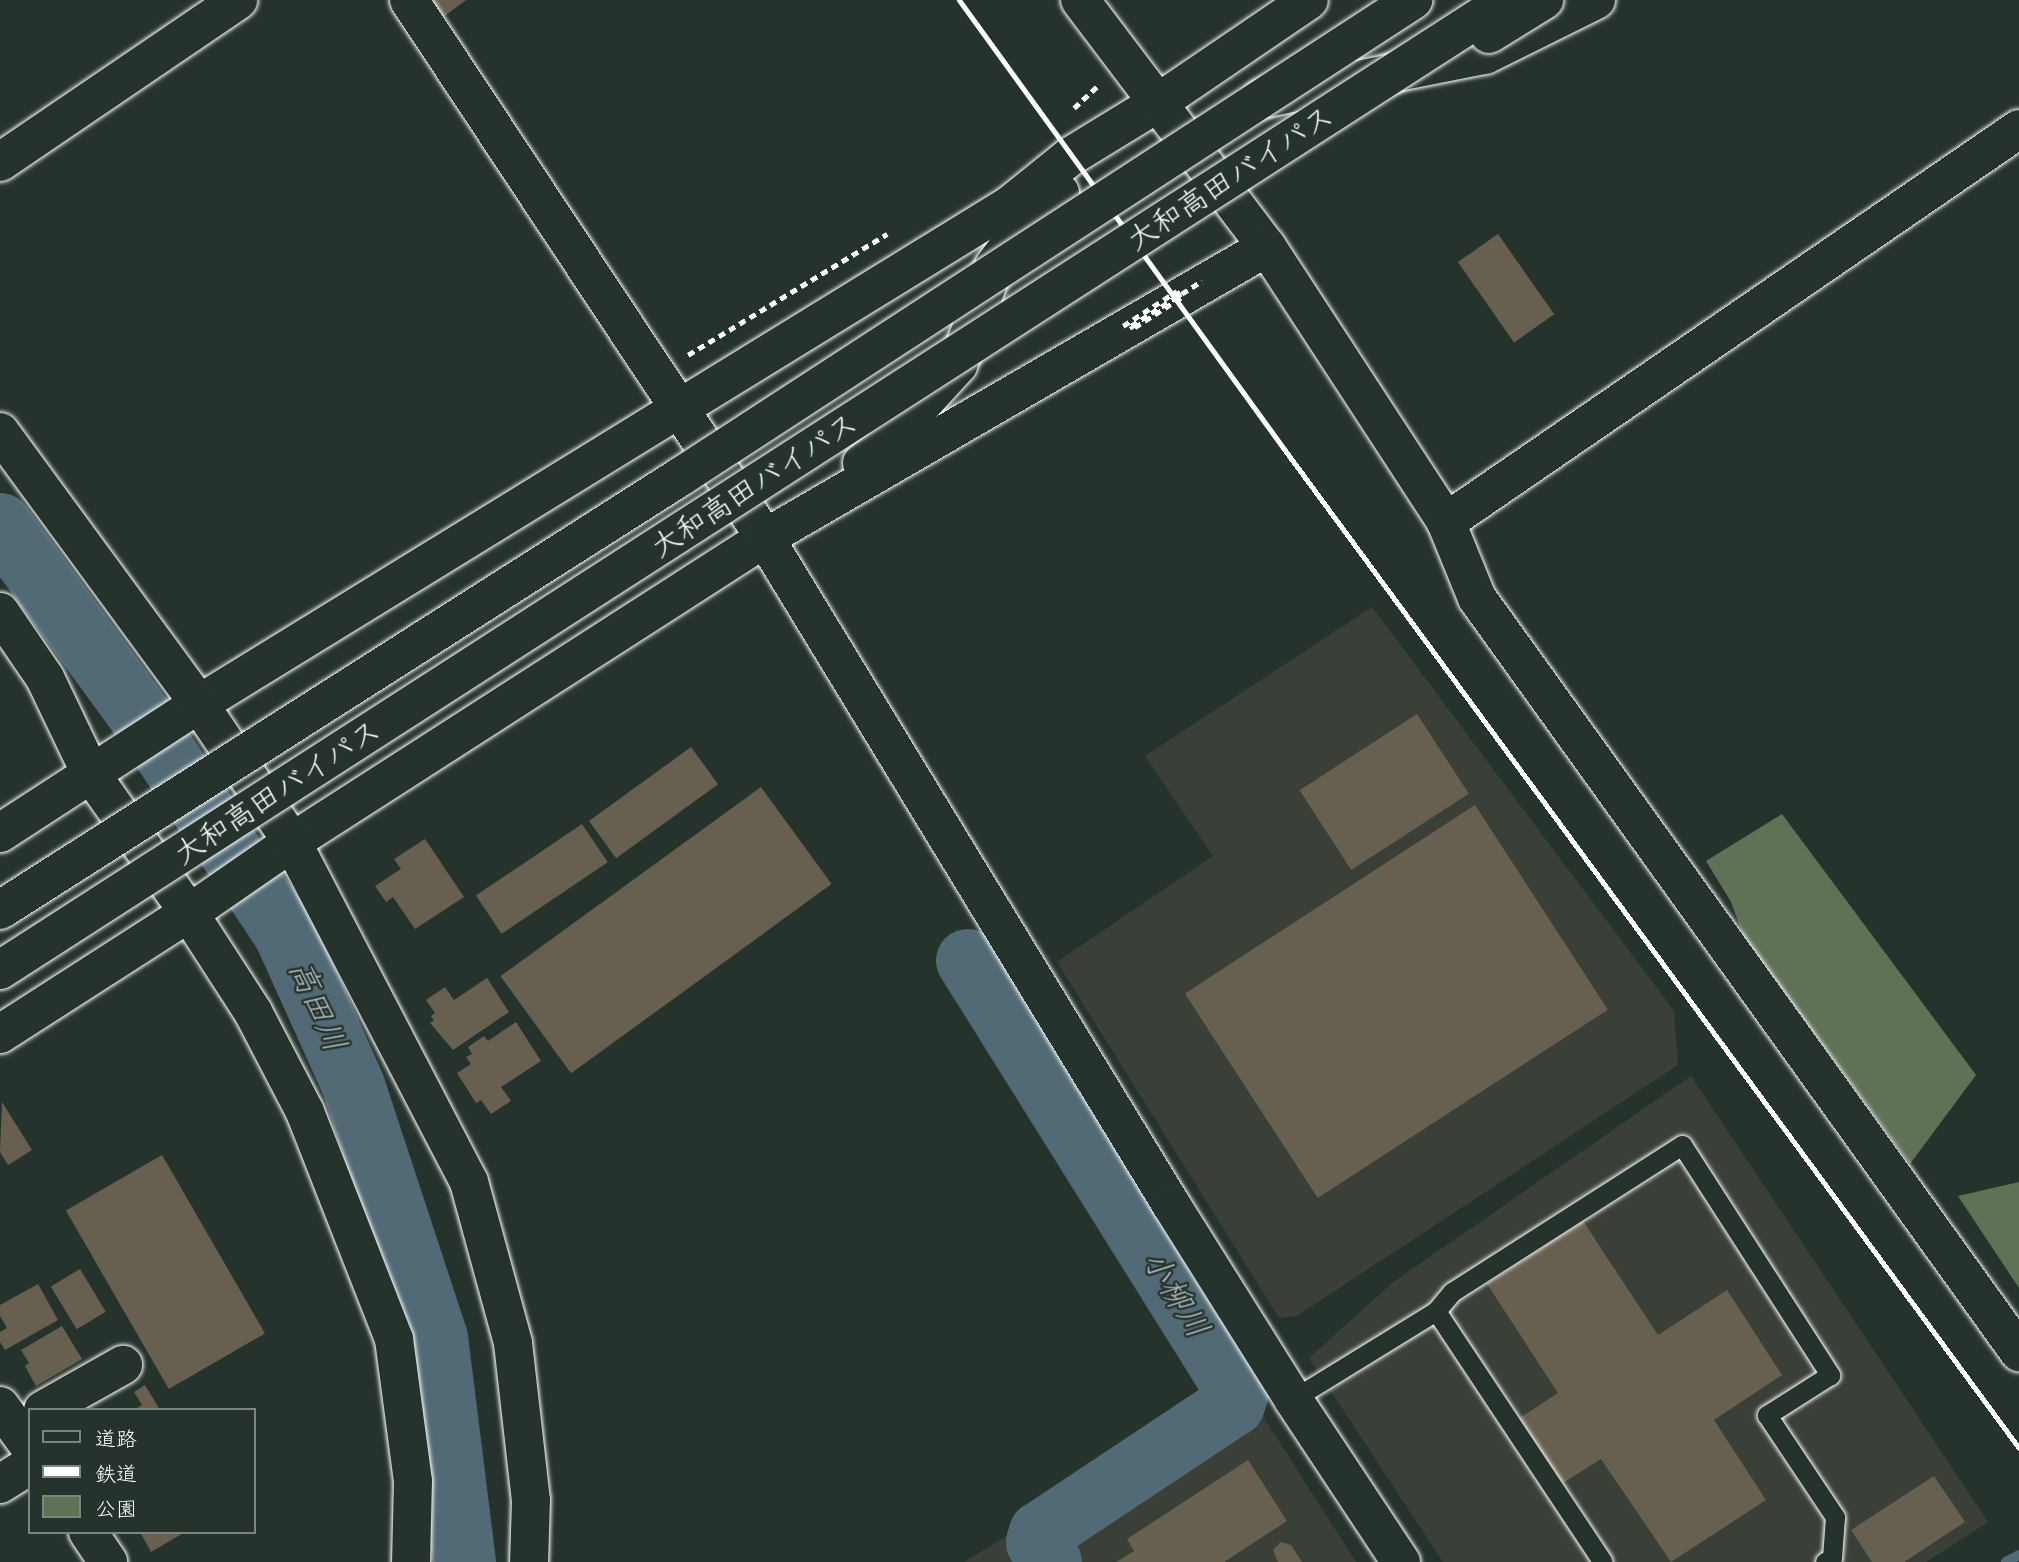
<!DOCTYPE html>
<meta charset="utf-8">
<style>
body{margin:0}
#map{position:relative;width:2019px;height:1562px;overflow:hidden;background:#26332d;font-family:Itim,"Klee One",sans-serif}
div>[style]{position:absolute}
.built>*{inset:0;background:#3a4038}
.green>*{inset:0;background:#607255}
.stream>*{height:10px;margin:-5px;padding:0 5px;transform-origin:5px;border-radius:5px;background:#516a76}
.river>*{height:63px;margin:-31.5px;padding:0 31.5px;transform-origin:31.5px;border-radius:31.5px;background:#516a76}
.building>*{inset:0;background:#676050;transform-origin:0 0}
.path>*{height:4.5px;margin-top:-2.25px;transform-origin:0;background:repeating-linear-gradient(90deg,#fff 0 7px,transparent 0 12px)}
.roads{filter:drop-shadow(0 0 2px #fff) drop-shadow(0 0 2px #fff)}
.service>*{height:19px;margin:-9.5px;padding:0 9.5px;transform-origin:9.5px;border-radius:9.5px;background:#26332d}
.minor>*{height:38px;margin:-19px;padding:0 19px;transform-origin:19px;border-radius:19px;background:#26332d}
.tertiary>*{height:38px;margin:-19px;padding:0 19px;transform-origin:19px;border-radius:19px;background:#26332d}
.rail>*{height:5px;margin:-2.5px;padding:0 2.5px;transform-origin:2.5px;border-radius:2.5px;background:#fff}
.path-bridge>*{height:4.5px;margin-top:-2.25px;transform-origin:0;background:repeating-linear-gradient(90deg,#fff 0 7px,transparent 0 12px)}
.bridges{filter:drop-shadow(0 0 2px #fff) drop-shadow(0 0 2px #fff)}
.trunk-bridge>*{height:38px;margin:-19px;padding:0 19px;transform-origin:19px;border-radius:19px;background:#26332d}
span{translate:-50% -50%;white-space:nowrap;text-align:center;line-height:1.15;-webkit-text-stroke:5px #26332d;paint-order:stroke}
.street-label{font-size:30px;color:#fff}
.water-label{font-size:32px;color:#b1bcc1;font-style:italic}
.legend{position:absolute;left:28px;top:1408px;width:228px;height:126px;box-sizing:border-box;background:#26332d;border:2px solid #7d8581;margin:0;padding:9px 12px;list-style:none;font-size:21px;color:#fff}
.legend li{display:flex;align-items:center;gap:14px;height:35px}
.legend b{width:35px;border:2px solid #7d8581}
</style>
<div id="map">
<div class="built">
<div style="clip-path:polygon(1372px 607px,1674px 1011px,1678px 1065px,1297px 1316px,1279px 1318px,1057px 962px,1213px 856px,1145px 756px)"></div>
<div style="clip-path:polygon(1691px 1076px,1988px 1522px,1926px 1562px,1443px 1562px,1309px 1358px,1392px 1283px)"></div>
<div style="clip-path:polygon(1259px 1410px,1356px 1562px,1075px 1562px,1061px 1541px)"></div>
<div style="clip-path:polygon(1013px 1532px,1032px 1562px,964px 1562px)"></div>
</div>
<div class="green">
<div style="clip-path:polygon(1782px 814px,1976px 1075px,1910px 1164px,1743px 935px,1731px 902px,1706px 861px)"></div>
<div style="clip-path:polygon(2019px 1182px,2019px 1288px,1958px 1196px)"></div>
</div>
<div class="stream">
<div style="left:2006px;top:1562px;width:15px;rotate:-28deg"></div>
</div>
<div class="river">
<div style="left:0;top:524px;width:246px;rotate:53.9deg"></div>
<div style="left:145px;top:723px;width:251px;rotate:56.4deg"></div>
<div style="left:284px;top:932px;width:168px;rotate:65.7deg"></div>
<div style="left:353px;top:1085px;width:265px;rotate:71.8deg"></div>
<div style="left:436px;top:1337px;width:227px;rotate:82.9deg"></div>
<div style="left:967px;top:960px;width:509px;rotate:57.99deg"></div>
<div style="left:1237px;top:1392px;width:13px;rotate:108deg"></div>
<div style="left:1233px;top:1404px;width:232px;rotate:146.4deg"></div>
<div style="left:1040px;top:1532px;width:10px;rotate:107deg"></div>
<div style="left:1037px;top:1542px;width:24px;rotate:57deg"></div>
</div>
<div class="building">
<div style="clip-path:polygon(429px 0,466px 0,442px 18px)"></div>
<div style="left:1498px;top:234px;width:98px;height:49px;rotate:55deg"></div>
<div style="left:1417px;top:714px;width:95px;height:140px;rotate:57deg"></div>
<div style="left:691px;top:747px;width:46px;height:126px;rotate:54deg"></div>
<div style="left:761px;top:787px;width:120px;height:322px;rotate:54deg"></div>
<div style="left:1475px;top:805px;width:244px;height:346px;rotate:57deg"></div>
<div style="left:582px;top:824px;width:46px;height:128px;rotate:56deg"></div>
<div style="clip-path:polygon(425px 839px,464px 897px,415px 929px,393px 897px,386px 902px,375px 886px,401px 869px,394px 859px)"></div>
<div style="clip-path:polygon(487px 978px,509px 1012px,453px 1050px,430px 1023px,434px 1020px,431px 1016px,435px 1013px,426px 1000px,445px 987px,454px 1000px)"></div>
<div style="clip-path:polygon(516px 1022px,541px 1061px,501px 1087px,511px 1101px,491px 1114px,481px 1100px,476px 1103px,457px 1073px,471px 1064px,466px 1057px,472px 1054px,468px 1047px,484px 1036px,488px 1041px)"></div>
<div style="clip-path:polygon(2px 1102px,32px 1150px,8px 1165px,0 1152px)"></div>
<div style="left:162px;top:1155px;width:206px;height:111px;rotate:60deg"></div>
<div style="clip-path:polygon(1583px 1221px,1658px 1335px,1727px 1290px,1782px 1375px,1714px 1420px,1766px 1500px,1671px 1562px,1601px 1459px,1558px 1486px,1515px 1421px,1558px 1393px,1487px 1284px)"></div>
<div style="left:80px;top:1269px;width:50px;height:34px;rotate:59deg"></div>
<div style="clip-path:polygon(38px 1284px,58px 1320px,5px 1350px,0 1342px,0 1332px,7px 1328px,0 1316px,0 1305px)"></div>
<div style="clip-path:polygon(62px 1326px,82px 1359px,36px 1386px,25px 1366px,29px 1363px,21px 1350px)"></div>
<div style="clip-path:polygon(145px 1385px,160px 1410px,133px 1410px,142px 1405px,134px 1392px)"></div>
<div style="clip-path:polygon(1248px 1460px,1287px 1521px,1224px 1562px,1116px 1562px,1134px 1551px,1127px 1539px)"></div>
<div style="clip-path:polygon(1934px 1476px,1965px 1522px,1904px 1562px,1872px 1562px,1851px 1530px)"></div>
<div style="clip-path:polygon(140px 1532px,185px 1532px,151px 1552px)"></div>
<div style="clip-path:polygon(1281px 1542px,1291px 1545px,1302px 1562px,1278px 1562px,1273px 1550px)"></div>
</div>
<div class="path">
<div style="left:1074px;top:108px;width:33px;rotate:-43deg"></div>
<div style="left:688px;top:355px;width:233px;rotate:-31.3deg"></div>
</div>
<div class="roads">
<div class="service">
<div style="left:1436px;top:1311px;width:25px;rotate:-50deg"></div>
<div style="left:1452px;top:1292px;width:273px;rotate:-32.6deg"></div>
<div style="left:1682px;top:1145px;width:274px;rotate:57.2deg"></div>
<div style="left:1830px;top:1375px;width:75px;rotate:147.6deg"></div>
<div style="left:1767px;top:1415px;width:123px;rotate:56.3deg"></div>
<div style="left:1835px;top:1517px;width:41px;rotate:94.2deg"></div>
<div style="left:1832px;top:1558px;width:8px;rotate:150deg"></div>
<div style="left:1293px;top:1399px;width:168px;rotate:-31.6deg"></div>
<div style="left:1436px;top:1311px;width:301px;rotate:56.4deg"></div>
</div>
<div class="minor">
<div style="left:409px;top:0;width:645px;rotate:56.51deg"></div>
<div style="left:1080px;top:0;width:310px;rotate:52.9deg"></div>
<div style="left:1267px;top:247px;width:328px;rotate:56.9deg"></div>
<div style="left:1446px;top:522px;width:82px;rotate:67.8deg"></div>
<div style="left:1477px;top:598px;width:929px;rotate:54.29deg"></div>
<div style="left:1262px;top:99px;width:227px;rotate:-11.2deg"></div>
<div style="left:1485px;top:55px;width:124px;rotate:-26.4deg"></div>
<div style="left:0;top:162px;width:288px;rotate:-34.2deg"></div>
<div style="left:862px;top:463px;width:25px;rotate:-37deg"></div>
<div style="left:882px;top:448px;width:113px;rotate:-47.5deg"></div>
<div style="left:958px;top:365px;width:105px;rotate:-70deg"></div>
<div style="left:994px;top:266px;width:50px;rotate:-53.1deg"></div>
<div style="left:1024px;top:226px;width:49px;rotate:-42.5deg"></div>
<div style="left:1446px;top:522px;width:695px;rotate:-34.44deg"></div>
<div style="left:0;top:612px;width:80px;rotate:55.7deg"></div>
<div style="left:45px;top:678px;width:106px;rotate:64.4deg"></div>
<div style="left:91px;top:774px;width:170px;rotate:54.8deg"></div>
<div style="left:189px;top:913px;width:118px;rotate:57.1deg"></div>
<div style="left:253px;top:1012px;width:113px;rotate:62.5deg"></div>
<div style="left:305px;top:1112px;width:244px;rotate:68.6deg"></div>
<div style="left:394px;top:1339px;width:143px;rotate:82.4deg"></div>
<div style="left:413px;top:1481px;width:81px;rotate:91.4deg"></div>
<div style="left:0;top:833px;width:237px;rotate:-33deg"></div>
<div style="left:199px;top:704px;width:952px;rotate:-31.6deg"></div>
<div style="left:1010px;top:205px;width:78px;rotate:-38.8deg"></div>
<div style="left:1071px;top:156px;width:103px;rotate:-31.5deg"></div>
<div style="left:1159px;top:102px;width:181px;rotate:-34.2deg"></div>
<div style="left:0;top:1034px;width:242px;rotate:-32.7deg"></div>
<div style="left:204px;top:903px;width:107px;rotate:-34.7deg"></div>
<div style="left:292px;top:842px;width:562px;rotate:-32.73deg"></div>
<div style="left:765px;top:538px;width:580px;rotate:-30.1deg"></div>
<div style="left:0;top:1406px;width:51px;rotate:53.8deg"></div>
<div style="left:43px;top:1410px;width:92px;rotate:-29.4deg"></div>
<div style="left:0;top:1484px;width:36px;rotate:-32deg"></div>
<div style="left:88px;top:1532px;width:36px;rotate:56deg"></div>
</div>
<div class="tertiary">
<div style="left:0;top:432px;width:337px;rotate:53.8deg"></div>
<div style="left:199px;top:704px;width:166px;rotate:56deg"></div>
<div style="left:292px;top:842px;width:383px;rotate:62.5deg"></div>
<div style="left:469px;top:1182px;width:167px;rotate:74.7deg"></div>
<div style="left:513px;top:1343px;width:158px;rotate:83.5deg"></div>
<div style="left:531px;top:1500px;width:62px;rotate:91.8deg"></div>
<div style="left:765px;top:538px;width:782px;rotate:58.65deg"></div>
<div style="left:1172px;top:1206px;width:228px;rotate:57.9deg"></div>
<div style="left:1293px;top:1399px;width:196px;rotate:56.5deg"></div>
</div>
</div>
<div class="rail">
<div style="left:959px;top:0;width:554px;rotate:54.1deg"></div>
<div style="left:1284px;top:449px;width:1240px;rotate:53.66deg"></div>
</div>
<div class="path-bridge">
<div style="left:1123px;top:326px;width:64px;rotate:-32.9deg"></div>
<div style="left:1177px;top:291px;width:8px;rotate:60deg"></div>
<div style="left:1181px;top:298px;width:57px;rotate:147.1deg"></div>
<div style="left:1133px;top:329px;width:4px;rotate:-124deg"></div>
<div style="left:1131px;top:326px;width:84px;rotate:-32.4deg"></div>
</div>
<div class="bridges">
<div class="trunk-bridge">
<div style="left:1489px;top:34px;width:65px;rotate:-31.7deg"></div>
<div style="left:0;top:910px;width:806px;rotate:-32.49deg"></div>
<div style="left:680px;top:477px;width:875px;rotate:-33.05deg"></div>
<div style="left:0;top:970px;width:1792px;rotate:-32.77deg"></div>
</div>
</div>
<div class="street-label">
<span style="left:1230px;top:178px;rotate:-33deg">大和高田バイパス</span>
<span style="left:754px;top:485px;rotate:-33deg">大和高田バイパス</span>
<span style="left:277px;top:792px;rotate:-33deg">大和高田バイパス</span>
</div>
<div class="water-label">
<span style="left:318px;top:1006px;rotate:66deg">高田川</span>
<span style="left:1176px;top:1294px;rotate:58deg">小柳川</span>
</div>
<ul class="legend">
<li><b style="height:9px;background:#26332d"></b>道路</li>
<li><b style="height:9px;background:#fff"></b>鉄道</li>
<li><b style="height:19px;background:#607255"></b>公園</li>
</ul>
</div>
